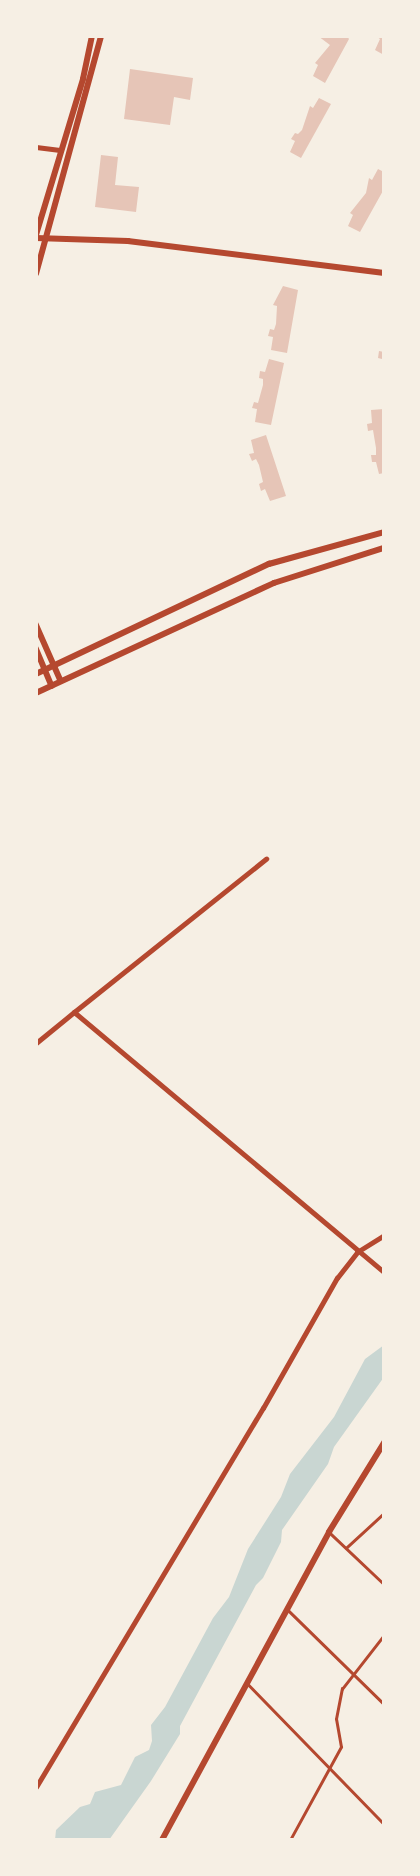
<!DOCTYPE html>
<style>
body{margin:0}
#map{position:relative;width:420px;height:1876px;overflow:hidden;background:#f6efe4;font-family:Karla,sans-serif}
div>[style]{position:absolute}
.water>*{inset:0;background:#c9d6d2}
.building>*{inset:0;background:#e6c5b7}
.service>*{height:2.5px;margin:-1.25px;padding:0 1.25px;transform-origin:1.25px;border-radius:1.25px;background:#b5482f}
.minor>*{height:5px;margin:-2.5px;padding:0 2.5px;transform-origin:2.5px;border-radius:2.5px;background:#b5482f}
.tertiary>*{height:5.5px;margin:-2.75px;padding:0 2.75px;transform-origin:2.75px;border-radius:2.75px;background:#b5482f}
span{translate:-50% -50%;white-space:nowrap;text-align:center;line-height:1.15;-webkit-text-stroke:4.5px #f6efe4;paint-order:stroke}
.frame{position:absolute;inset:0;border:38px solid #f6efe4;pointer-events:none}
</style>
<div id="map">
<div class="water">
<div style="clip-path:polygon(384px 1345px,384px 1377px,334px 1447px,328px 1464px,282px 1530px,281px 1542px,263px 1578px,256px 1585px,180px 1726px,180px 1734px,151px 1781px,109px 1840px,55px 1840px,56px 1830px,80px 1807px,90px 1804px,95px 1792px,121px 1785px,135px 1757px,149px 1750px,152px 1741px,151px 1725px,165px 1707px,213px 1618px,229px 1597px,248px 1549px,281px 1497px,290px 1474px,334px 1417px,365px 1359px)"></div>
</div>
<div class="building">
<div style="clip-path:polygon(318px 36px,347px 36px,349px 39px,325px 83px,313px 76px,318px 65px,315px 63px,330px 45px)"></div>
<div style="clip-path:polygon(376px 36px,384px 36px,384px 55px,375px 50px,380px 39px)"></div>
<div style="clip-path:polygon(130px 69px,193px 78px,190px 100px,174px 97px,170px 125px,124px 119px)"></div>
<div style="clip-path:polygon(319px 98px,331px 104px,301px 158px,290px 152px,295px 141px,291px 139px,295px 133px,298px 134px,302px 130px,310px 106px,313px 108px)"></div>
<div style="clip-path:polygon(101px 155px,118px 157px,115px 185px,139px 187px,136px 212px,95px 207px)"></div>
<div style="clip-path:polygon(378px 169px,384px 172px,384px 189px,360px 232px,348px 226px,353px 215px,350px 213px,366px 193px,369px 178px,372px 180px)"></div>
<div style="clip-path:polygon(283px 286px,298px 290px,287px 353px,271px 350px,273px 337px,268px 336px,270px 329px,274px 330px,276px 324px,277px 306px,273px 305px)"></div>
<div style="clip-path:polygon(379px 351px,384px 352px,384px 372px,382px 359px,378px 358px)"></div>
<div style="clip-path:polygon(269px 359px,284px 363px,271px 425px,255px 422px,257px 409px,252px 408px,254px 402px,258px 403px,263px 385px,263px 379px,259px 378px,260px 371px,265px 372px)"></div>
<div style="clip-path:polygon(384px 409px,384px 473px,379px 474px,376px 462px,372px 462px,371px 455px,376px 455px,376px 448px,373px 430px,368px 431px,367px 424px,372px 423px,371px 410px)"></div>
<div style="clip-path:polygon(266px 435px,286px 496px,270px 501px,265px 489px,261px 491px,259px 484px,263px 482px,259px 465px,256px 459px,252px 461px,249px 454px,254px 453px,251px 440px)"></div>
</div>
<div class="service">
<div style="left:329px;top:1532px;width:76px;rotate:43.4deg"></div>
<div style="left:346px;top:1548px;width:52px;rotate:-42.6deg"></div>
<div style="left:287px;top:1609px;width:136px;rotate:44.4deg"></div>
<div style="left:247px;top:1683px;width:197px;rotate:45.8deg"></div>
<div style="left:290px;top:1840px;width:106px;rotate:-61.3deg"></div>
<div style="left:341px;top:1747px;width:28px;rotate:-100deg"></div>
<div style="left:336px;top:1719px;width:31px;rotate:-79deg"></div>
<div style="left:342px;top:1689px;width:68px;rotate:-52.1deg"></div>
</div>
<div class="minor">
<div style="left:36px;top:147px;width:24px;rotate:7deg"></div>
<div style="left:74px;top:1012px;width:246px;rotate:-38.6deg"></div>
<div style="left:36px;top:1043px;width:49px;rotate:-39.2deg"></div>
<div style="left:74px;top:1012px;width:405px;rotate:40deg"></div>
<div style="left:36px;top:1787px;width:442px;rotate:-59.1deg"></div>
<div style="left:263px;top:1408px;width:150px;rotate:-60.4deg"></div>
<div style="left:337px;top:1278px;width:33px;rotate:-52deg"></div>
<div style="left:357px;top:1252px;width:32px;rotate:-32deg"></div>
</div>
<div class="tertiary">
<div style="left:36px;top:235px;width:163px;rotate:-73.2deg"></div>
<div style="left:83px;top:79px;width:44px;rotate:-78.2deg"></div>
<div style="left:36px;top:238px;width:92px;rotate:1.9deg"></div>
<div style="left:128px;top:241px;width:258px;rotate:7.1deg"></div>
<div style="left:36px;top:274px;width:247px;rotate:-74.7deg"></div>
<div style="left:36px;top:624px;width:62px;rotate:66.3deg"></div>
<div style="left:36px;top:648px;width:41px;rotate:67.2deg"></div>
<div style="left:36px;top:674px;width:258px;rotate:-25.3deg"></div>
<div style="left:269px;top:564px;width:119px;rotate:-15.5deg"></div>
<div style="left:36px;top:693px;width:262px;rotate:-24.8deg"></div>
<div style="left:274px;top:583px;width:115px;rotate:-17.7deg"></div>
<div style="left:162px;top:1840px;width:350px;rotate:-61.5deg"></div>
<div style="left:329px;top:1532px;width:105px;rotate:-58.3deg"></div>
</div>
<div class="frame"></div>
</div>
